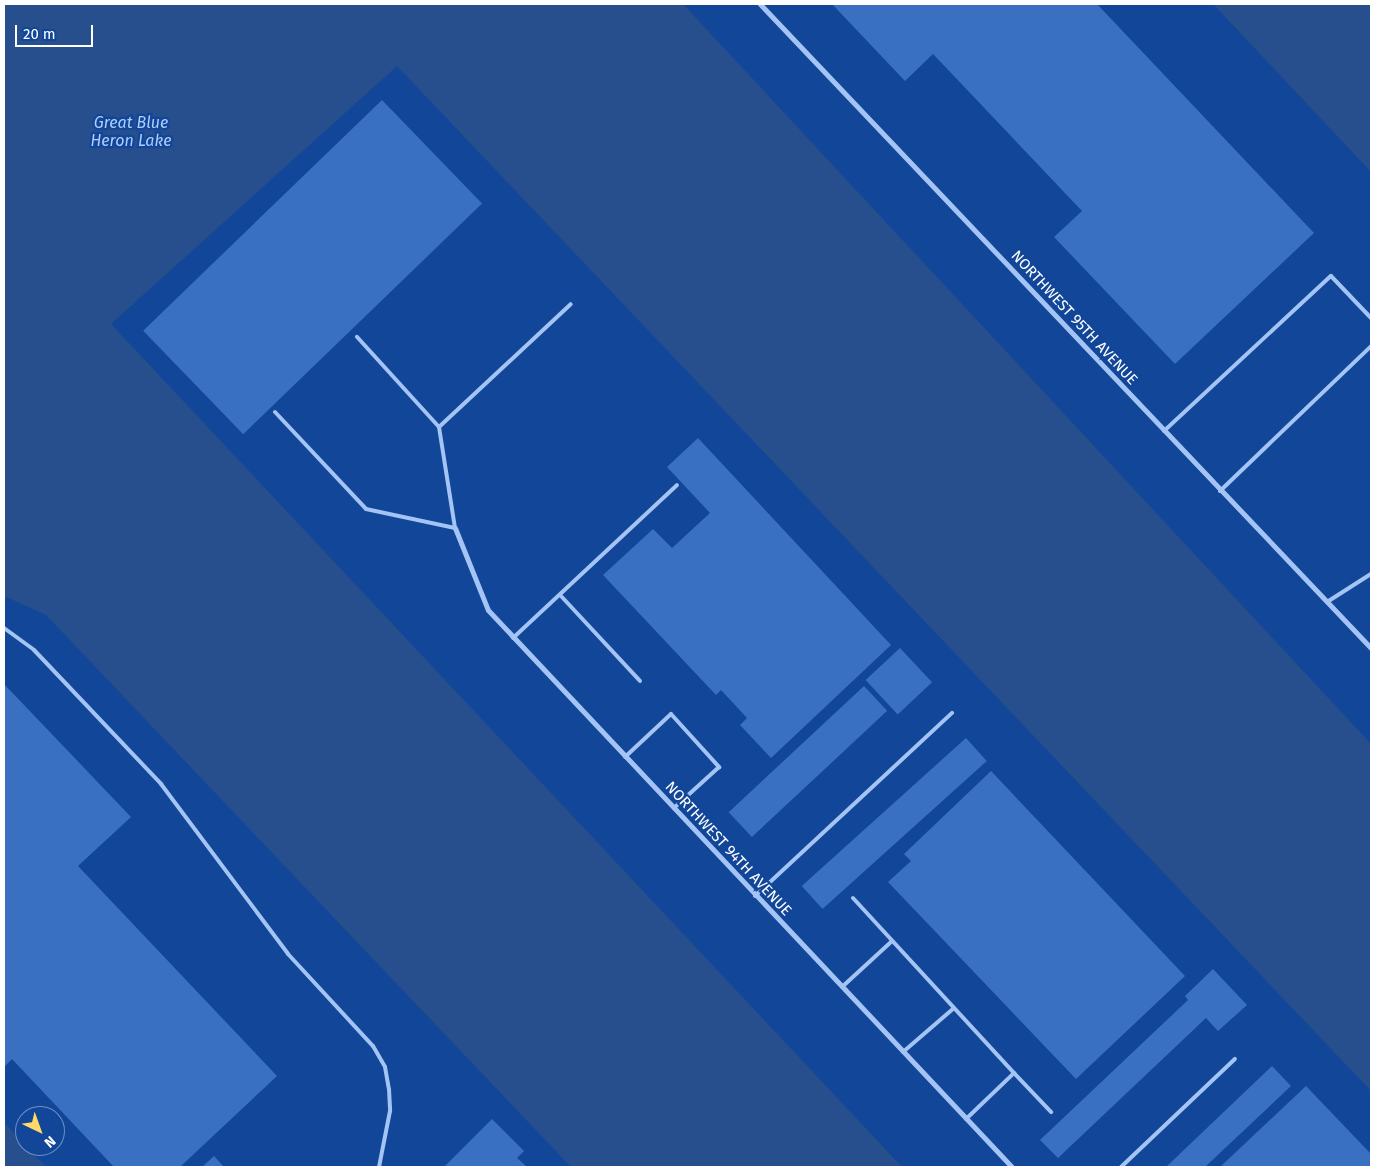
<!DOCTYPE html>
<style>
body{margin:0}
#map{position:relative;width:1375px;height:1171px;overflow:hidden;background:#114699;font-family:"Fira Sans",sans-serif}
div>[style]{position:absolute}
.water>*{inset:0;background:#284f8d}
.building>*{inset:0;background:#3a70c1;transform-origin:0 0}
.lane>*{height:4px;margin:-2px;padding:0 2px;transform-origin:2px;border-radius:2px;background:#a3c4f4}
.street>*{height:5px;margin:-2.5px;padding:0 2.5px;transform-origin:2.5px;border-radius:2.5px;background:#a3c4f4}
span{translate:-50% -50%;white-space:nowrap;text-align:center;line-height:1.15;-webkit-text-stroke:4.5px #114699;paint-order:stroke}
.street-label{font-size:15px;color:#fff}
.water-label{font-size:16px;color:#b0cefa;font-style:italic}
.frame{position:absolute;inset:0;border:5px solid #fff;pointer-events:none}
.north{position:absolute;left:15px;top:1106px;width:50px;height:50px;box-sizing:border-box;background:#114699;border:1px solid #7090c2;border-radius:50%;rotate:138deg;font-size:14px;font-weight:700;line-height:20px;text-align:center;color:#fff}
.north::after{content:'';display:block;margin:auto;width:18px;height:22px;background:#ffda66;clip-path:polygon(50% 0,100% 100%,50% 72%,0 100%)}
.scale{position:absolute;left:15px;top:25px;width:78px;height:22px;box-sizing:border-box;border:2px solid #fff;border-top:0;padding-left:6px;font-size:15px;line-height:18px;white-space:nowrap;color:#fff;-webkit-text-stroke:4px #114699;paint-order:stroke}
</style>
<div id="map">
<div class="water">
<div style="clip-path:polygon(4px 4px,683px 4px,1371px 744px,1371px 1091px,397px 66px,111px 324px,902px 1167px,571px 1167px,46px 615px,4px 596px)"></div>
<div style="clip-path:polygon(1213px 4px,1371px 4px,1371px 172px)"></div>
<div style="clip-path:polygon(4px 1122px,25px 1146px,46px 1167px,4px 1167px)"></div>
</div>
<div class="building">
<div style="clip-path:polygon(832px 4px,1097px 4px,1314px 233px,1175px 364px,1054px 237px,1082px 211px,933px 54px,905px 81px)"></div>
<div style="left:382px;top:100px;width:144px;height:332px;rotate:46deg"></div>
<div style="clip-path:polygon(698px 438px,891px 645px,771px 758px,740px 725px,747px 718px,721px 690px,716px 695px,603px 575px,653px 529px,672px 548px,710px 513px,667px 467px)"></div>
<div style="left:900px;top:648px;width:47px;height:47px;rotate:47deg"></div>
<div style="clip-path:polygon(4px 684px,131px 817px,78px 866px,277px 1076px,180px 1167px,114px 1167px,12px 1059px,4px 1067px)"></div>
<div style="left:864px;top:686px;width:34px;height:185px;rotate:47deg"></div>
<div style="left:966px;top:738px;width:31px;height:221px;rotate:48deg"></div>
<div style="clip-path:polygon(991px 771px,1185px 976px,1076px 1079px,888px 882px,911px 861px,904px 854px)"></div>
<div style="clip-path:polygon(1213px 969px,1247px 1005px,1218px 1031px,1206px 1018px,1058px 1158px,1040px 1140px,1188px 1000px,1185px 996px)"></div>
<div style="clip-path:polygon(1272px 1066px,1291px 1086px,1205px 1167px,1166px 1167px)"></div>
<div style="clip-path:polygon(1306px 1086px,1371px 1154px,1371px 1167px,1220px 1167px)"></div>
<div style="clip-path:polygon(492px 1119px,524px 1151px,517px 1158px,527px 1167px,444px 1167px)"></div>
<div style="clip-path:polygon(214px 1156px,224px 1167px,202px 1167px)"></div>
</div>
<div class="lane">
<div style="left:275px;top:412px;width:133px;rotate:46.8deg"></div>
<div style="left:366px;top:509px;width:91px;rotate:12.1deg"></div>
<div style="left:455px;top:528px;width:102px;rotate:-99deg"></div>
<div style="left:439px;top:427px;width:122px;rotate:-132.3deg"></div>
<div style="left:439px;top:427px;width:180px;rotate:-43deg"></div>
<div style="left:1164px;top:431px;width:228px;rotate:-42.9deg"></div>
<div style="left:1331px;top:276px;width:58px;rotate:46.4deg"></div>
<div style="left:1220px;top:491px;width:209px;rotate:-43.8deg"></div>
<div style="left:561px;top:596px;width:116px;rotate:47.1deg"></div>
<div style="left:1327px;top:602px;width:52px;rotate:-32.5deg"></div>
<div style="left:4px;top:628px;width:37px;rotate:36deg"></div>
<div style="left:34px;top:650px;width:185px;rotate:46.5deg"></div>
<div style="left:161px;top:784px;width:212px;rotate:53.2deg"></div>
<div style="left:288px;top:954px;width:125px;rotate:47.3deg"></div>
<div style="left:373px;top:1046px;width:24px;rotate:60deg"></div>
<div style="left:385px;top:1067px;width:22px;rotate:80deg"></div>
<div style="left:389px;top:1089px;width:22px;rotate:87deg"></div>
<div style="left:390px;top:1111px;width:57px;rotate:101.1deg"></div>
<div style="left:513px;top:638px;width:224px;rotate:-43deg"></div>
<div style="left:625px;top:757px;width:63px;rotate:-43.1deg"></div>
<div style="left:671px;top:714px;width:72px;rotate:47.8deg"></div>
<div style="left:719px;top:767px;width:61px;rotate:137.7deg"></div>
<div style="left:755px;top:896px;width:269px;rotate:-42.9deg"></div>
<div style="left:853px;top:898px;width:238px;rotate:47.4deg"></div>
<div style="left:842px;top:987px;width:68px;rotate:-42.6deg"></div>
<div style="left:903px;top:1052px;width:67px;rotate:-40.8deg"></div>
<div style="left:966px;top:1119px;width:66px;rotate:-43.8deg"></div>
<div style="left:1014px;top:1073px;width:54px;rotate:46.5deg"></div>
<div style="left:1121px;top:1167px;width:157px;rotate:-43.5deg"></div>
</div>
<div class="street">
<div style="left:760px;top:4px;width:888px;rotate:46.51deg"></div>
<div style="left:455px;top:528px;width:88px;rotate:68.1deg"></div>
<div style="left:488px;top:610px;width:765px;rotate:46.75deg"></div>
</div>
<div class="street-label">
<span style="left:1074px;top:318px;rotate:47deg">NORTHWEST 95TH AVENUE</span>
<span style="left:728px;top:849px;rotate:47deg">NORTHWEST 94TH AVENUE</span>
</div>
<div class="water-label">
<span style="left:131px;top:132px">Great Blue<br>Heron Lake</span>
</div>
<div class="frame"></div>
<div class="north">N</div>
<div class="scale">20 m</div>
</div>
